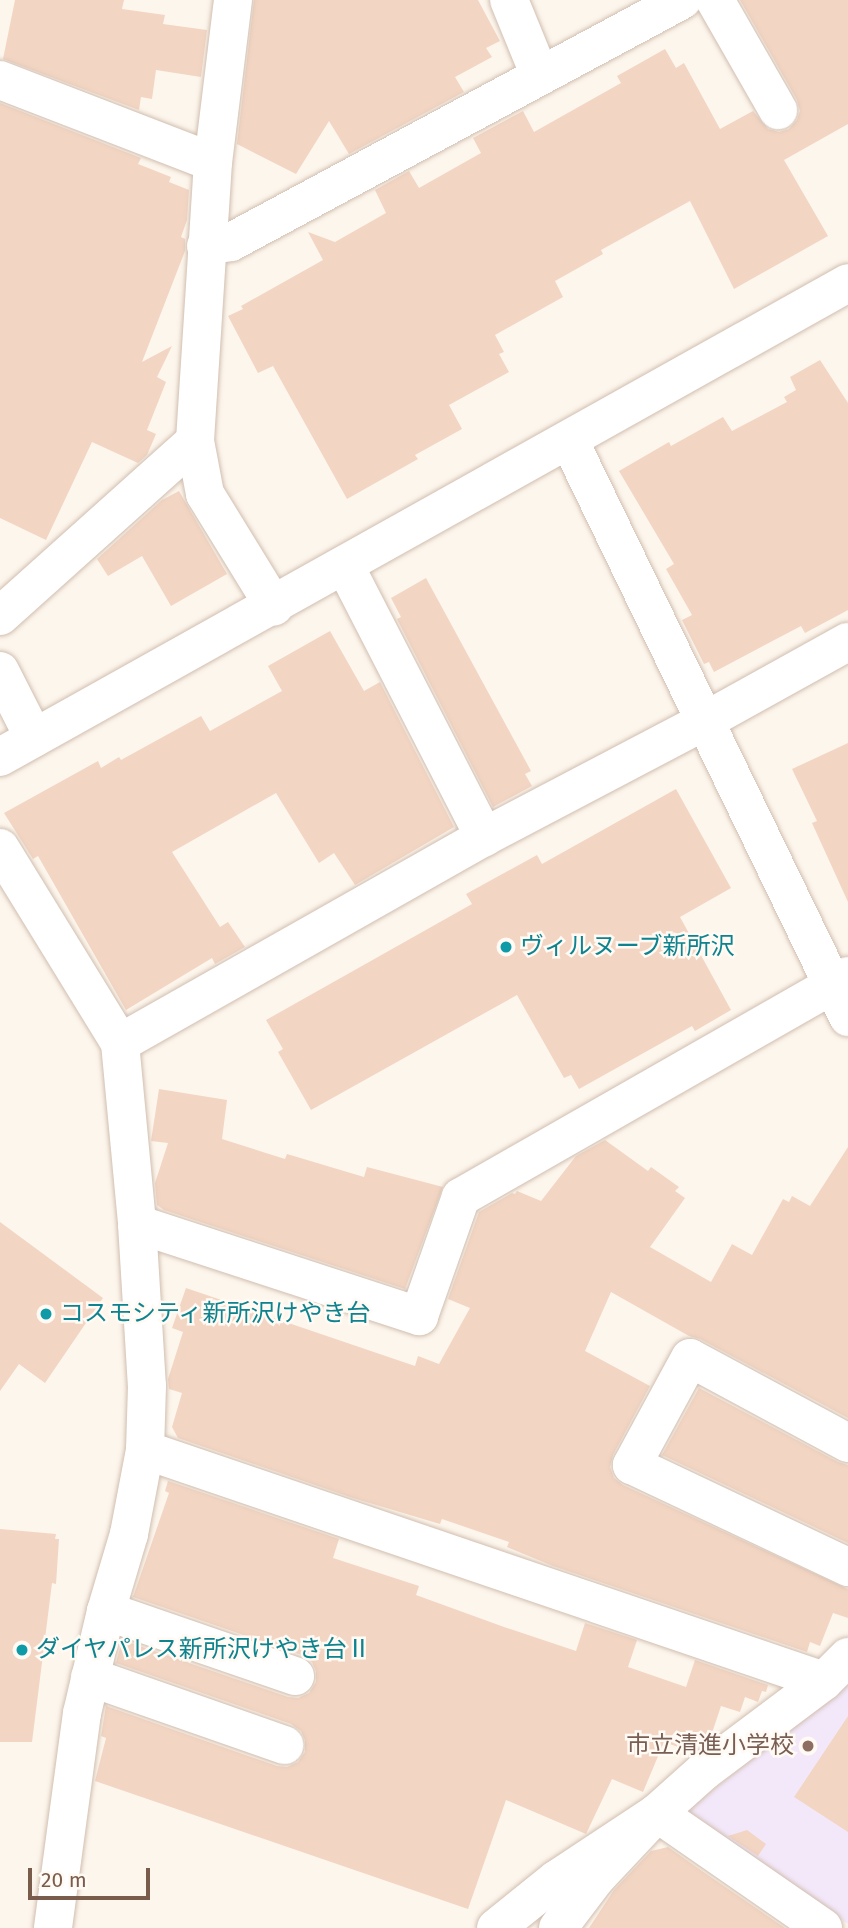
<!DOCTYPE html>
<meta charset="utf-8">
<style>
body{margin:0}
#map{position:relative;width:848px;height:1928px;overflow:hidden;background:#fdf6ec;font-family:"Fira Sans","Noto Sans JP",sans-serif}
div>[style]{position:absolute}
.education>*{inset:0;background:#f3e8fa}
.building>*{inset:0;background:#f3d5c3}
.roads{filter:drop-shadow(0 0 2px #d1beb0) drop-shadow(0 0 2px #d1beb0)}
.minor>*{height:38px;margin:-19px;padding:0 19px;transform-origin:19px;border-radius:19px;background:#fff}
.dots>*{width:19px;height:19px;translate:-50% -50%;box-sizing:border-box;border:4px solid #fffaf3;border-radius:50%}
span{translate:-50% -50%;white-space:nowrap;text-align:center;line-height:1.15;-webkit-text-stroke:5px #fffaf3;paint-order:stroke}
.culture-label{font-size:24px;color:#0d838f}
.left{translate:0 -50%;text-align:left}
.education-label{font-size:24px;color:#785e54}
.right{translate:-100% -50%;text-align:right}
.scale{position:absolute;left:28px;top:1868px;width:122px;height:32px;box-sizing:border-box;border:4px solid #7a5c4d;border-top:0;padding-left:9px;font-size:21px;line-height:24px;white-space:nowrap;color:#7a5c4d;-webkit-text-stroke:5px #fffaf3;paint-order:stroke}
</style>
<div id="map">
<div class="education">
<div style="clip-path:polygon(848px 1681px,848px 1924px,687px 1811px)"></div>
</div>
<div class="building">
<div style="clip-path:polygon(15px 0,124px 0,122px 9px,165px 15px,163px 24px,207px 30px,201px 77px,156px 70px,152px 99px,141px 97px,139px 110px,3px 59px)"></div>
<div style="clip-path:polygon(254px 0,478px 0,500px 41px,486px 48px,492px 57px,455px 77px,464px 92px,349px 154px,329px 121px,296px 174px,237px 144px)"></div>
<div style="clip-path:polygon(740px 0,848px 0,848px 124px,784px 160px,828px 236px,734px 289px,690px 201px,601px 250px,603px 254px,555px 281px,563px 297px,495px 335px,504px 352px,499px 354px,509px 372px,449px 405px,462px 429px,415px 455px,418px 459px,347px 499px,273px 366px,258px 373px,228px 316px,243px 309px,241px 306px,323px 260px,308px 232px,335px 242px,386px 213px,375px 190px,409px 171px,419px 188px,481px 153px,473px 138px,523px 111px,534px 132px,621px 83px,617px 76px,665px 49px,676px 68px,684px 63px,720px 129px,753px 111px,768px 129px,779px 132px,789px 129px,797px 120px,800px 111px,797px 100px)"></div>
<div style="clip-path:polygon(0 103px,141px 158px,138px 164px,171px 177px,169px 182px,189px 190px,187px 220px,181px 237px,185px 239px,185px 251px,142px 362px,172px 346px,157px 377px,166px 382px,147px 430px,156px 434px,147px 455px,138px 463px,92px 442px,46px 540px,0 518px)"></div>
<div style="clip-path:polygon(820px 360px,848px 403px,848px 610px,805px 633px,801px 626px,714px 672px,709px 662px,704px 664px,682px 620px,692px 615px,666px 569px,674px 564px,619px 471px,669px 442px,671px 446px,723px 417px,732px 431px,787px 402px,784px 397px,796px 390px,790px 377px)"></div>
<div style="clip-path:polygon(179px 491px,227px 574px,171px 606px,142px 556px,108px 576px,97px 559px,162px 500px)"></div>
<div style="clip-path:polygon(426px 578px,531px 771px,525px 774px,532px 786px,493px 807px,397px 619px,401px 617px,391px 598px)"></div>
<div style="clip-path:polygon(330px 631px,364px 691px,380px 682px,454px 827px,355px 885px,334px 853px,319px 863px,276px 793px,172px 852px,220px 927px,228px 922px,245px 947px,215px 964px,212px 958px,126px 1010px,38px 856px,33px 859px,4px 813px,98px 761px,101px 768px,119px 757px,121px 760px,201px 716px,210px 731px,282px 691px,268px 666px)"></div>
<div style="clip-path:polygon(848px 743px,848px 902px,812px 823px,817px 821px,792px 769px)"></div>
<div style="clip-path:polygon(676px 789px,731px 888px,680px 917px,731px 1010px,695px 1031px,692px 1026px,579px 1089px,571px 1075px,564px 1078px,517px 995px,311px 1110px,278px 1052px,283px 1049px,266px 1020px,472px 904px,466px 894px,537px 855px,542px 864px)"></div>
<div style="clip-path:polygon(159px 1089px,227px 1100px,222px 1139px,285px 1159px,287px 1154px,364px 1177px,367px 1167px,443px 1187px,405px 1289px,164px 1210px,157px 1205px,155px 1183px,168px 1143px,151px 1141px)"></div>
<div style="clip-path:polygon(605px 1140px,648px 1171px,651px 1167px,679px 1187px,675px 1191px,685px 1198px,650px 1247px,711px 1282px,732px 1244px,752px 1255px,783px 1199px,789px 1202px,792px 1196px,810px 1206px,848px 1147px,848px 1418px,700px 1339px,689px 1336px,611px 1292px,585px 1351px,650px 1386px,613px 1455px,610px 1467px,614px 1478px,623px 1485px,848px 1589px,848px 1618px,833px 1613px,820px 1646px,810px 1642px,807px 1652px,553px 1566px,507px 1547px,509px 1542px,442px 1519px,440px 1524px,353px 1498px,178px 1438px,172px 1427px,182px 1393px,169px 1389px,168px 1379px,183px 1332px,172px 1328px,186px 1288px,415px 1366px,418px 1356px,439px 1364px,470px 1308px,448px 1299px,479px 1212px,512px 1193px,515px 1194px,517px 1191px,541px 1201px,576px 1156px)"></div>
<div style="clip-path:polygon(0 1222px,103px 1298px,45px 1383px,19px 1364px,0 1391px)"></div>
<div style="clip-path:polygon(699px 1388px,838px 1462px,848px 1465px,848px 1543px,662px 1455px)"></div>
<div style="clip-path:polygon(168px 1481px,339px 1539px,333px 1558px,419px 1586px,416px 1595px,504px 1627px,576px 1651px,585px 1623px,637px 1640px,628px 1667px,686px 1687px,695px 1660px,768px 1685px,766px 1692px,762px 1691px,758px 1702px,745px 1697px,740px 1712px,721px 1706px,710px 1739px,699px 1738px,692px 1752px,664px 1742px,643px 1792px,612px 1779px,586px 1834px,506px 1800px,468px 1909px,95px 1781px,106px 1738px,101px 1736px,106px 1706px,277px 1766px,287px 1767px,298px 1762px,305px 1752px,305px 1740px,301px 1731px,291px 1724px,116px 1663px,122px 1640px,288px 1697px,298px 1698px,309px 1693px,316px 1682px,316px 1671px,312px 1662px,302px 1655px,133px 1597px,169px 1493px,165px 1491px)"></div>
<div style="clip-path:polygon(0 1529px,56px 1534px,55px 1539px,59px 1539px,56px 1584px,52px 1583px,32px 1742px,0 1742px)"></div>
<div style="clip-path:polygon(848px 1716px,848px 1832px,794px 1797px)"></div>
<div style="clip-path:polygon(747px 1830px,766px 1844px,758px 1856px,728px 1836px)"></div>
<div style="clip-path:polygon(668px 1847px,702px 1871px,785px 1928px,589px 1928px,614px 1890px,651px 1851px)"></div>
</div>
<div class="roads">
<div class="minor">
<div style="left:233px;top:0;width:163px;rotate:97deg"></div>
<div style="left:213px;top:162px;width:280px;rotate:93.7deg"></div>
<div style="left:195px;top:441px;width:54px;rotate:79.3deg"></div>
<div style="left:205px;top:494px;width:132px;rotate:58.4deg"></div>
<div style="left:509px;top:0;width:82px;rotate:67.8deg"></div>
<div style="left:715px;top:0;width:127px;rotate:60.2deg"></div>
<div style="left:0;top:80px;width:228px;rotate:21.1deg"></div>
<div style="left:206px;top:246px;width:25px;rotate:-9deg"></div>
<div style="left:231px;top:242px;width:512px;rotate:-28.22deg"></div>
<div style="left:569px;top:440px;width:641px;rotate:64.19deg"></div>
<div style="left:345px;top:566px;width:305px;rotate:62.8deg"></div>
<div style="left:0;top:616px;width:262px;rotate:-41.9deg"></div>
<div style="left:0;top:671px;width:75px;rotate:63.1deg"></div>
<div style="left:0;top:757px;width:971px;rotate:-29.2deg"></div>
<div style="left:0;top:848px;width:229px;rotate:58.4deg"></div>
<div style="left:120px;top:1043px;width:182px;rotate:84.6deg"></div>
<div style="left:137px;top:1224px;width:162px;rotate:86.5deg"></div>
<div style="left:147px;top:1386px;width:64px;rotate:91.8deg"></div>
<div style="left:145px;top:1450px;width:86px;rotate:100.8deg"></div>
<div style="left:129px;top:1534px;width:80px;rotate:106.6deg"></div>
<div style="left:106px;top:1611px;width:105px;rotate:103.2deg"></div>
<div style="left:82px;top:1713px;width:217px;rotate:97.7deg"></div>
<div style="left:120px;top:1043px;width:418px;rotate:-29.5deg"></div>
<div style="left:484px;top:837px;width:252px;rotate:-27.7deg"></div>
<div style="left:707px;top:720px;width:161px;rotate:-29deg"></div>
<div style="left:137px;top:1224px;width:297px;rotate:18.1deg"></div>
<div style="left:419px;top:1316px;width:126px;rotate:-70.6deg"></div>
<div style="left:461px;top:1197px;width:446px;rotate:-29.7deg"></div>
<div style="left:848px;top:1443px;width:179px;rotate:-151.7deg"></div>
<div style="left:690px;top:1358px;width:122px;rotate:118.5deg"></div>
<div style="left:632px;top:1465px;width:239px;rotate:25.3deg"></div>
<div style="left:145px;top:1450px;width:717px;rotate:18.79deg"></div>
<div style="left:106px;top:1611px;width:200px;rotate:19deg"></div>
<div style="left:90px;top:1677px;width:206px;rotate:19.3deg"></div>
<div style="left:496px;top:1928px;width:78px;rotate:-38.8deg"></div>
<div style="left:557px;top:1879px;width:120px;rotate:-33.4deg"></div>
<div style="left:657px;top:1813px;width:202px;rotate:34.7deg"></div>
<div style="left:558px;top:1928px;width:63px;rotate:-52.8deg"></div>
<div style="left:596px;top:1878px;width:89px;rotate:-46.8deg"></div>
<div style="left:657px;top:1813px;width:63px;rotate:-41.8deg"></div>
<div style="left:704px;top:1771px;width:150px;rotate:-36.9deg"></div>
<div style="left:824px;top:1681px;width:34px;rotate:-45deg"></div>
</div>
</div>
<div class="dots">
<div style="left:506px;top:947px;background:#0f9aa8"></div>
<div style="left:46px;top:1314px;background:#0f9aa8"></div>
<div style="left:22px;top:1650px;background:#0f9aa8"></div>
<div style="left:808px;top:1746px;background:#8d6e63"></div>
</div>
<div class="culture-label">
<span class="left" style="left:520px;top:947px">ヴィルヌーブ新所沢</span>
<span class="left" style="left:60px;top:1314px">コスモシティ新所沢けやき台</span>
<span class="left" style="left:36px;top:1650px">ダイヤパレス新所沢けやき台Ⅱ</span>
</div>
<div class="education-label">
<span class="right" style="left:794px;top:1746px">市立清進小学校</span>
</div>
<div class="scale">20 m</div>
</div>
